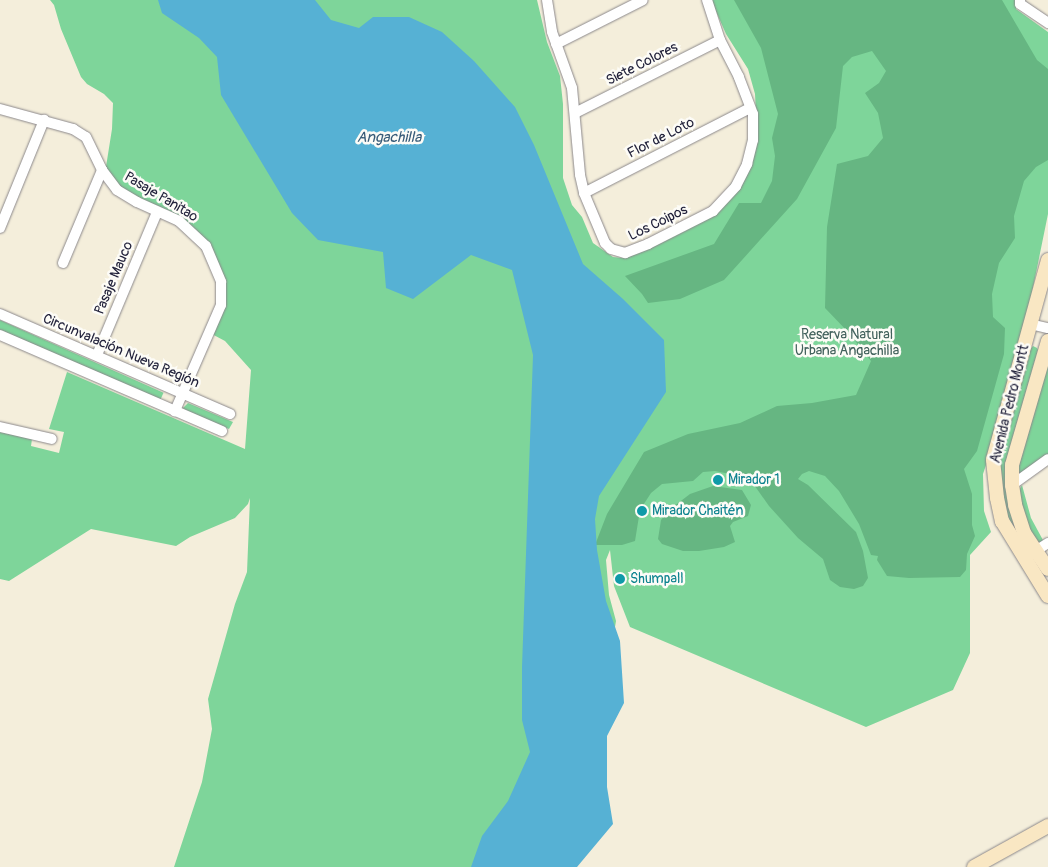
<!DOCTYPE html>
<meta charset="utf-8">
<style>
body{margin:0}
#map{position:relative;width:1048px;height:867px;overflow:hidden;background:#f4eedb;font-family:Pangolin,sans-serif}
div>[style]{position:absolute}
.green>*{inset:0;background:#7ed59a;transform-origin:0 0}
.forest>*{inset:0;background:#66b682}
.water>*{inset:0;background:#56b1d4}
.roads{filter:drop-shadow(0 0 1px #8b888b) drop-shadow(0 0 1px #8b888b)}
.street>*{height:10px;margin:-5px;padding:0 5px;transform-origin:5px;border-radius:5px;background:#fff}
.secondary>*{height:14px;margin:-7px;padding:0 7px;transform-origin:7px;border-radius:7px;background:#f9e7c3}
.dots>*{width:14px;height:14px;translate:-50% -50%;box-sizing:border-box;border:2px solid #fdfcf7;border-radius:50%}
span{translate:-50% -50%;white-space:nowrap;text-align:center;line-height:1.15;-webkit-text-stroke:5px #fdfcf7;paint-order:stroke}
.street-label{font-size:14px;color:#22223b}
.park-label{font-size:14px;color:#42615c}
.culture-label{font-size:14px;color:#0d838f}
.left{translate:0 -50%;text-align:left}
.water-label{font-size:15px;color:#375b78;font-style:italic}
</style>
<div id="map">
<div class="green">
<div style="clip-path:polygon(50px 0,537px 0,547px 42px,560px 76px,563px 104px,563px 178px,572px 205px,582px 217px,593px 243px,613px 257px,623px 258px,653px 247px,712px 210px,743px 168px,756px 113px,755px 94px,748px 69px,726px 34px,711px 0,1016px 0,1016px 9px,1048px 32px,1048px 214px,1025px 327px,1003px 414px,983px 474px,984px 511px,991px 532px,970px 555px,970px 653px,953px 690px,866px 727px,630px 627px,614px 586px,610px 550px,606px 560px,609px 595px,616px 621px,575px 867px,174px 867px,202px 782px,212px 729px,208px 699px,235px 604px,247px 572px,250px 498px,248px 504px,235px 518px,190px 537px,176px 546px,91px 529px,9px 581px,0 579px,0 432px,32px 439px,31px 446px,59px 453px,64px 432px,49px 429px,67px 372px,245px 449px,251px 370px,225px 341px,208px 332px,219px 306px,219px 291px,209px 250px,179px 216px,170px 211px,132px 199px,105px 173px,112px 129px,113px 103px,104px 94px,87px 84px,81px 77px,61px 29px,54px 5px)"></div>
<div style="left:0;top:320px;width:179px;height:9px;rotate:24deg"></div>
<div style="clip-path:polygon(1033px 346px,1037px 348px,1038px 350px,1005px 465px,1007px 495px,1012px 519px,1021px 537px,1017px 539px,1009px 520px,1002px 494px,999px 460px,1030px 349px)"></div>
<div style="clip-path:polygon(1048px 361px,1048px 456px,1023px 477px,1017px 473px)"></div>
<div style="clip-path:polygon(188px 403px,233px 422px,229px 429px,185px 411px,183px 408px)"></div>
<div style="clip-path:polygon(1022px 485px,1031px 518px,1044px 542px,1039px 544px,1031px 539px,1017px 494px)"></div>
</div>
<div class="forest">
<div style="clip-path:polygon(734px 0,1002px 0,1037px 60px,1048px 69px,1048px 160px,1036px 167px,1024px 181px,1014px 216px,1015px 238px,999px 263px,992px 294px,993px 317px,1005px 328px,1004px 354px,977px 451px,964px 469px,972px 494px,972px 525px,975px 536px,967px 554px,966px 570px,960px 577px,909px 578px,887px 576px,877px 560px,878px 556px,871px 555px,859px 524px,839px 491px,825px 476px,809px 471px,802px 474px,798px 479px,808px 485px,856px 532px,863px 551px,868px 578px,863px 586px,854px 589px,840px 587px,830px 580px,823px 559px,798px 538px,769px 506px,752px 482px,738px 480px,730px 474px,715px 471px,703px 472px,693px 481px,662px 484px,651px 493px,640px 510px,635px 541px,622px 545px,595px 545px,607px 514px,644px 452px,688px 434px,740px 423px,777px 406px,812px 403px,856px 395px,871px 361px,849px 333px,825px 308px,827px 227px,837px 164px,868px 156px,883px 138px,878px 113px,865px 93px,879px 83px,886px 71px,872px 51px,852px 57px,843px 66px,836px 128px,797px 199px,724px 280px,680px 299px,648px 303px,642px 294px,625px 276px,714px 244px,739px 203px,761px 203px,772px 181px,775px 156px,772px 138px,778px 114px,761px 48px)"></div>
<div style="clip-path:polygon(713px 486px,742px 490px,751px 505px,748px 516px,733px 522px,730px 526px,735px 542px,724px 547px,699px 551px,683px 551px,662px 544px,658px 539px,661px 520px,669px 510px,690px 494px)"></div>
</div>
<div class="water">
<div style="clip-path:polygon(158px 0,315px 0,331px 20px,359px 28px,373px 17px,409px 17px,442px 32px,474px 61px,515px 107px,534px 145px,583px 264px,623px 299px,664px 340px,666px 392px,599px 496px,595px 519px,597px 550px,606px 601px,620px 641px,624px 703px,607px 736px,607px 787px,613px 824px,577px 867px,471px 867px,482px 836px,508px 801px,530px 752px,522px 720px,522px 667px,533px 355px,512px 270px,471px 255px,413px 299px,386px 288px,383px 252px,318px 240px,292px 213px,221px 95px,217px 57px,199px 38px,162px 13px)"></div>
</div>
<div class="roads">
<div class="street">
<div style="left:547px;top:0;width:32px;rotate:81deg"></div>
<div style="left:552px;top:32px;width:59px;rotate:70.3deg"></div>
<div style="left:572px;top:88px;width:87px;rotate:84.7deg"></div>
<div style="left:580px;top:175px;width:18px;rotate:77deg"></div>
<div style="left:584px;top:193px;width:54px;rotate:67.2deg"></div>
<div style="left:605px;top:243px;width:8px;rotate:45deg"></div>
<div style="left:611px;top:249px;width:15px;rotate:16deg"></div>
<div style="left:625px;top:253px;width:25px;rotate:-21deg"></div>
<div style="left:648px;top:244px;width:73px;rotate:-26.9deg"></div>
<div style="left:713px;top:211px;width:34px;rotate:-47deg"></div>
<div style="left:736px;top:186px;width:25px;rotate:-63deg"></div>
<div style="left:747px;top:164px;width:25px;rotate:-76deg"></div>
<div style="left:753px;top:140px;width:26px;rotate:-90deg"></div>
<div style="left:753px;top:114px;width:40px;rotate:-111deg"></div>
<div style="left:739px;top:77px;width:42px;rotate:-117.2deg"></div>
<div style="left:720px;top:40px;width:42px;rotate:-108deg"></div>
<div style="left:1020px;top:0;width:4px;rotate:90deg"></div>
<div style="left:1020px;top:4px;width:34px;rotate:34deg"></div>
<div style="left:556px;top:44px;width:97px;rotate:-26.8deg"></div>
<div style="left:0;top:109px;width:76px;rotate:15.3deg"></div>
<div style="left:73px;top:129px;width:15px;rotate:32deg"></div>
<div style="left:86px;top:137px;width:37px;rotate:64deg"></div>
<div style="left:102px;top:170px;width:25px;rotate:53deg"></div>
<div style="left:117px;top:190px;width:23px;rotate:31deg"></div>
<div style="left:137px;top:202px;width:46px;rotate:24.3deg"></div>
<div style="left:179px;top:221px;width:37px;rotate:43deg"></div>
<div style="left:206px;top:246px;width:39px;rotate:67deg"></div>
<div style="left:221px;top:282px;width:23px;rotate:90deg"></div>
<div style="left:221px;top:305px;width:116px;rotate:113.5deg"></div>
<div style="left:575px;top:113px;width:162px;rotate:-26.7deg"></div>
<div style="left:584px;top:193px;width:186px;rotate:-27.1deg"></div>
<div style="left:0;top:228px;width:117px;rotate:-67.8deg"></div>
<div style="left:63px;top:263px;width:101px;rotate:-67.2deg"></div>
<div style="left:0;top:314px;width:251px;rotate:23.5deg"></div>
<div style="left:1030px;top:324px;width:18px;rotate:13deg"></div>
<div style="left:0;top:335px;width:242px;rotate:23.4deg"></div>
<div style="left:97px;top:355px;width:155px;rotate:-67.2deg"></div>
<div style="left:0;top:427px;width:53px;rotate:13deg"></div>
<div style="left:1012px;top:485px;width:44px;rotate:-35.8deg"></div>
<div style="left:1031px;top:554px;width:20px;rotate:-33deg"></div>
</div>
<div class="secondary">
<div style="left:1048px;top:260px;width:207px;rotate:105.4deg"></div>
<div style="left:993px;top:460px;width:38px;rotate:84deg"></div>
<div style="left:997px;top:498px;width:24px;rotate:78deg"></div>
<div style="left:1002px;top:521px;width:88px;rotate:58.5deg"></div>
<div style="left:1048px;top:341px;width:129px;rotate:106.2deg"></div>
<div style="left:1012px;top:465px;width:20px;rotate:90deg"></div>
<div style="left:1012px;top:485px;width:20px;rotate:81deg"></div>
<div style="left:1015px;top:505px;width:29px;rotate:72deg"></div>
<div style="left:1024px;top:533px;width:43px;rotate:56.3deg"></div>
<div style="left:974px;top:867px;width:85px;rotate:-29deg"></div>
</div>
</div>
<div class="dots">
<div style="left:718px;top:480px;background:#0f9aa8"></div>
<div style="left:642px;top:511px;background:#0f9aa8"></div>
<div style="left:620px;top:579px;background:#0f9aa8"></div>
</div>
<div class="street-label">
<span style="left:642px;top:64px;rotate:-27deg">Siete Colores</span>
<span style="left:661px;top:138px;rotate:-27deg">Flor de Loto</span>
<span style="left:161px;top:197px;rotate:31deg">Pasaje Panitao</span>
<span style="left:658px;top:223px;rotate:-26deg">Los Coipos</span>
<span style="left:114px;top:278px;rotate:-67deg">Pasaje Mauco</span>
<span style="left:121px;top:351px;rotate:23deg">Circunvalación Nueva Región</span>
<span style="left:1010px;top:404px;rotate:-76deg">Avenida Pedro Montt</span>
</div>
<div class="park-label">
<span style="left:847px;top:343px">Reserva Natural<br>Urbana Angachilla</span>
</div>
<div class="culture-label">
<span class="left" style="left:728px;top:480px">Mirador 1</span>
<span class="left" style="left:652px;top:511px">Mirador Chaitén</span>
<span class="left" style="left:630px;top:579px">Shumpall</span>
</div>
<div class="water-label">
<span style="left:389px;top:138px">Angachilla</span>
</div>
</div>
